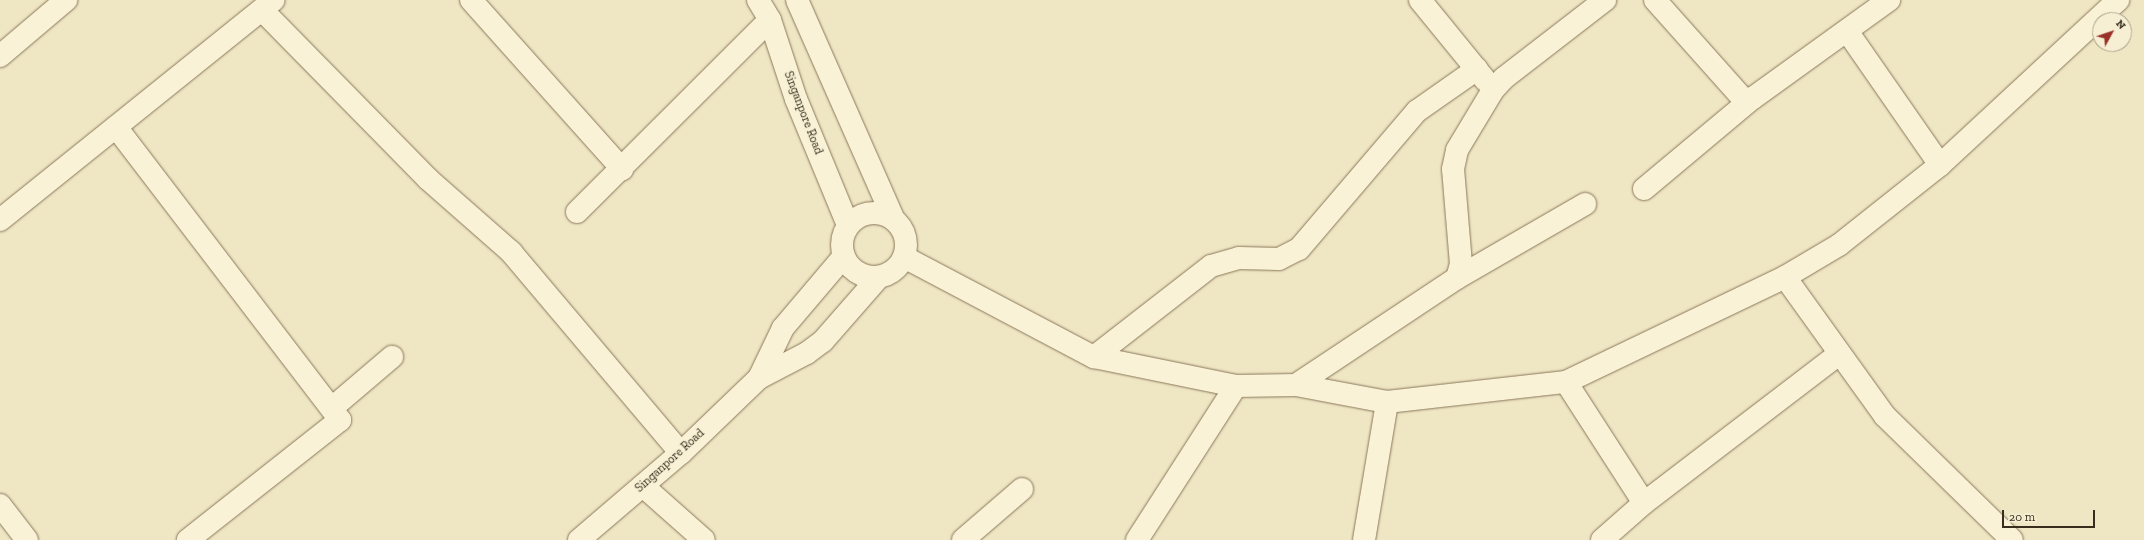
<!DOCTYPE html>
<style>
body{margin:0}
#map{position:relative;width:2144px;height:540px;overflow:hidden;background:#efe6c4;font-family:"Zilla Slab",serif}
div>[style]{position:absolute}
.roads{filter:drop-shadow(0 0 1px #8a785a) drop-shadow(0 0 1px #8a785a)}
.minor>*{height:22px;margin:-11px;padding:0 11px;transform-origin:11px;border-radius:11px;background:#f9f2d7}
.secondary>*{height:22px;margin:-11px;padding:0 11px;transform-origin:11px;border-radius:11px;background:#f9f2d7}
.secondary>.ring{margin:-11px;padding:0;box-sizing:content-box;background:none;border:22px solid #f9f2d7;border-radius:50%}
span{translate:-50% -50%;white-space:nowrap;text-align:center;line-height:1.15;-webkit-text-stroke:3px #f6efd3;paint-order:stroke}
.street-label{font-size:12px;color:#392e1e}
.north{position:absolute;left:2092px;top:12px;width:40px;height:40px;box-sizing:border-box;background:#f6efd3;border:1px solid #aaa28b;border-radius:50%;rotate:50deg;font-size:11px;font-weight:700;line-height:16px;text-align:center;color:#392e1e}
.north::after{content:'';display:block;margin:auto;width:14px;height:18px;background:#993329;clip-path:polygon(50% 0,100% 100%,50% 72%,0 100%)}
.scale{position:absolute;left:2002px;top:510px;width:93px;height:18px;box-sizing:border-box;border:2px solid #392e1e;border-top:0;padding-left:5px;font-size:12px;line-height:14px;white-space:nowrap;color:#392e1e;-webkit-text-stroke:3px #f6efd3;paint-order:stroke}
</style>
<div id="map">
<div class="roads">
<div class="minor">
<div style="left:471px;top:0;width:227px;rotate:48.2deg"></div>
<div style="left:1420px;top:0;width:104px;rotate:50.8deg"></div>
<div style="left:1655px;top:0;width:134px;rotate:48.3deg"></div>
<div style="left:1744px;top:100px;width:9px;rotate:-13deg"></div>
<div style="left:1753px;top:98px;width:168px;rotate:-35.8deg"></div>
<div style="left:262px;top:10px;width:237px;rotate:45.5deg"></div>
<div style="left:428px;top:179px;width:111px;rotate:41.3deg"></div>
<div style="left:511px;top:252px;width:263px;rotate:49.8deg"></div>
<div style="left:1847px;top:31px;width:163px;rotate:55.2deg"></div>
<div style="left:0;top:56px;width:87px;rotate:-40.3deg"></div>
<div style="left:116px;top:127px;width:369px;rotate:52.6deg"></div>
<div style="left:340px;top:420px;width:194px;rotate:141.7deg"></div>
<div style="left:1644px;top:189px;width:142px;rotate:-39.9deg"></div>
<div style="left:577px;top:212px;width:272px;rotate:-44.9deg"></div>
<div style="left:0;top:220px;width:351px;rotate:-38.8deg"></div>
<div style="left:904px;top:257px;width:215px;rotate:27.8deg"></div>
<div style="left:1094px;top:357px;width:145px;rotate:11.5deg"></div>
<div style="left:1236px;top:386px;width:60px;rotate:-1deg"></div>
<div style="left:1296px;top:385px;width:93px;rotate:10.6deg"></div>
<div style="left:1387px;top:402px;width:180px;rotate:-6.4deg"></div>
<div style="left:1566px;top:382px;width:243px;rotate:-25.6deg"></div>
<div style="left:1785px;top:277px;width:63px;rotate:-30.7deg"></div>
<div style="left:1839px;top:245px;width:129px;rotate:-38.4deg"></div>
<div style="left:1940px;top:165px;width:243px;rotate:-42.8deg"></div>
<div style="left:1785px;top:277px;width:171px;rotate:54.3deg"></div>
<div style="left:1885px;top:416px;width:177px;rotate:44.3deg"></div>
<div style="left:1457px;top:278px;width:148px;rotate:-30deg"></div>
<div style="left:1094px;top:357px;width:148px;rotate:-37.9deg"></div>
<div style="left:1211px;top:266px;width:29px;rotate:-16deg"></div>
<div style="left:1239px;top:258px;width:40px;rotate:1.4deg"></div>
<div style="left:1279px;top:259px;width:22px;rotate:-27deg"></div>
<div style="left:1299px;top:249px;width:182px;rotate:-49.5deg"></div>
<div style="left:1417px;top:111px;width:73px;rotate:-35deg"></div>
<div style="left:1566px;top:382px;width:144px;rotate:57.2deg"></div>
<div style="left:1296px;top:385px;width:193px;rotate:-33.6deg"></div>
<div style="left:1457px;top:278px;width:15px;rotate:-74deg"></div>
<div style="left:1461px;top:264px;width:95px;rotate:-94.8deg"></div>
<div style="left:1453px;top:169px;width:19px;rotate:-78deg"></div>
<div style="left:1457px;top:150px;width:70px;rotate:-59deg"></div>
<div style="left:1493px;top:90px;width:16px;rotate:-47deg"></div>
<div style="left:1504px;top:78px;width:128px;rotate:-37.7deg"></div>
<div style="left:332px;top:408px;width:79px;rotate:-40.4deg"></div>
<div style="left:643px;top:486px;width:81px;rotate:41.5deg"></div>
<div style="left:0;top:505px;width:44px;rotate:52.4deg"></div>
<div style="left:963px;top:540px;width:78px;rotate:-40.8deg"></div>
<div style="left:1137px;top:540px;width:183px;rotate:-57.3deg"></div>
<div style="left:1364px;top:540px;width:140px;rotate:-80.5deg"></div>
<div style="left:1602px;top:540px;width:56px;rotate:-41.4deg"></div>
<div style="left:1644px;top:503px;width:245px;rotate:-37.4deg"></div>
</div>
<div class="secondary">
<div style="left:758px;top:0;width:23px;rotate:59deg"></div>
<div style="left:770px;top:20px;width:83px;rotate:71.8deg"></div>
<div style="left:796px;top:99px;width:136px;rotate:67.6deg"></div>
<div style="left:797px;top:0;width:240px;rotate:66.2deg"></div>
<div class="ring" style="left:842px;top:213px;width:42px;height:42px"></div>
<div style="left:759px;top:378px;width:55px;rotate:-64.4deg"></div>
<div style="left:783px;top:328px;width:94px;rotate:-49.7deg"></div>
<div style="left:579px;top:540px;width:134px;rotate:-40.5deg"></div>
<div style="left:681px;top:453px;width:108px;rotate:-43.9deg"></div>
<div style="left:759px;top:378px;width:54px;rotate:-27.5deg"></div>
<div style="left:807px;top:353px;width:20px;rotate:-37deg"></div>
<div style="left:823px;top:341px;width:85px;rotate:-48.8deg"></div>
</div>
</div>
<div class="street-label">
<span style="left:803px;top:113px;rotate:69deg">Singanpore Road</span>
<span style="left:670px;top:461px;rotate:-42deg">Singanpore Road</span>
</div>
<div class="north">N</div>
<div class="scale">20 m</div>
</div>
